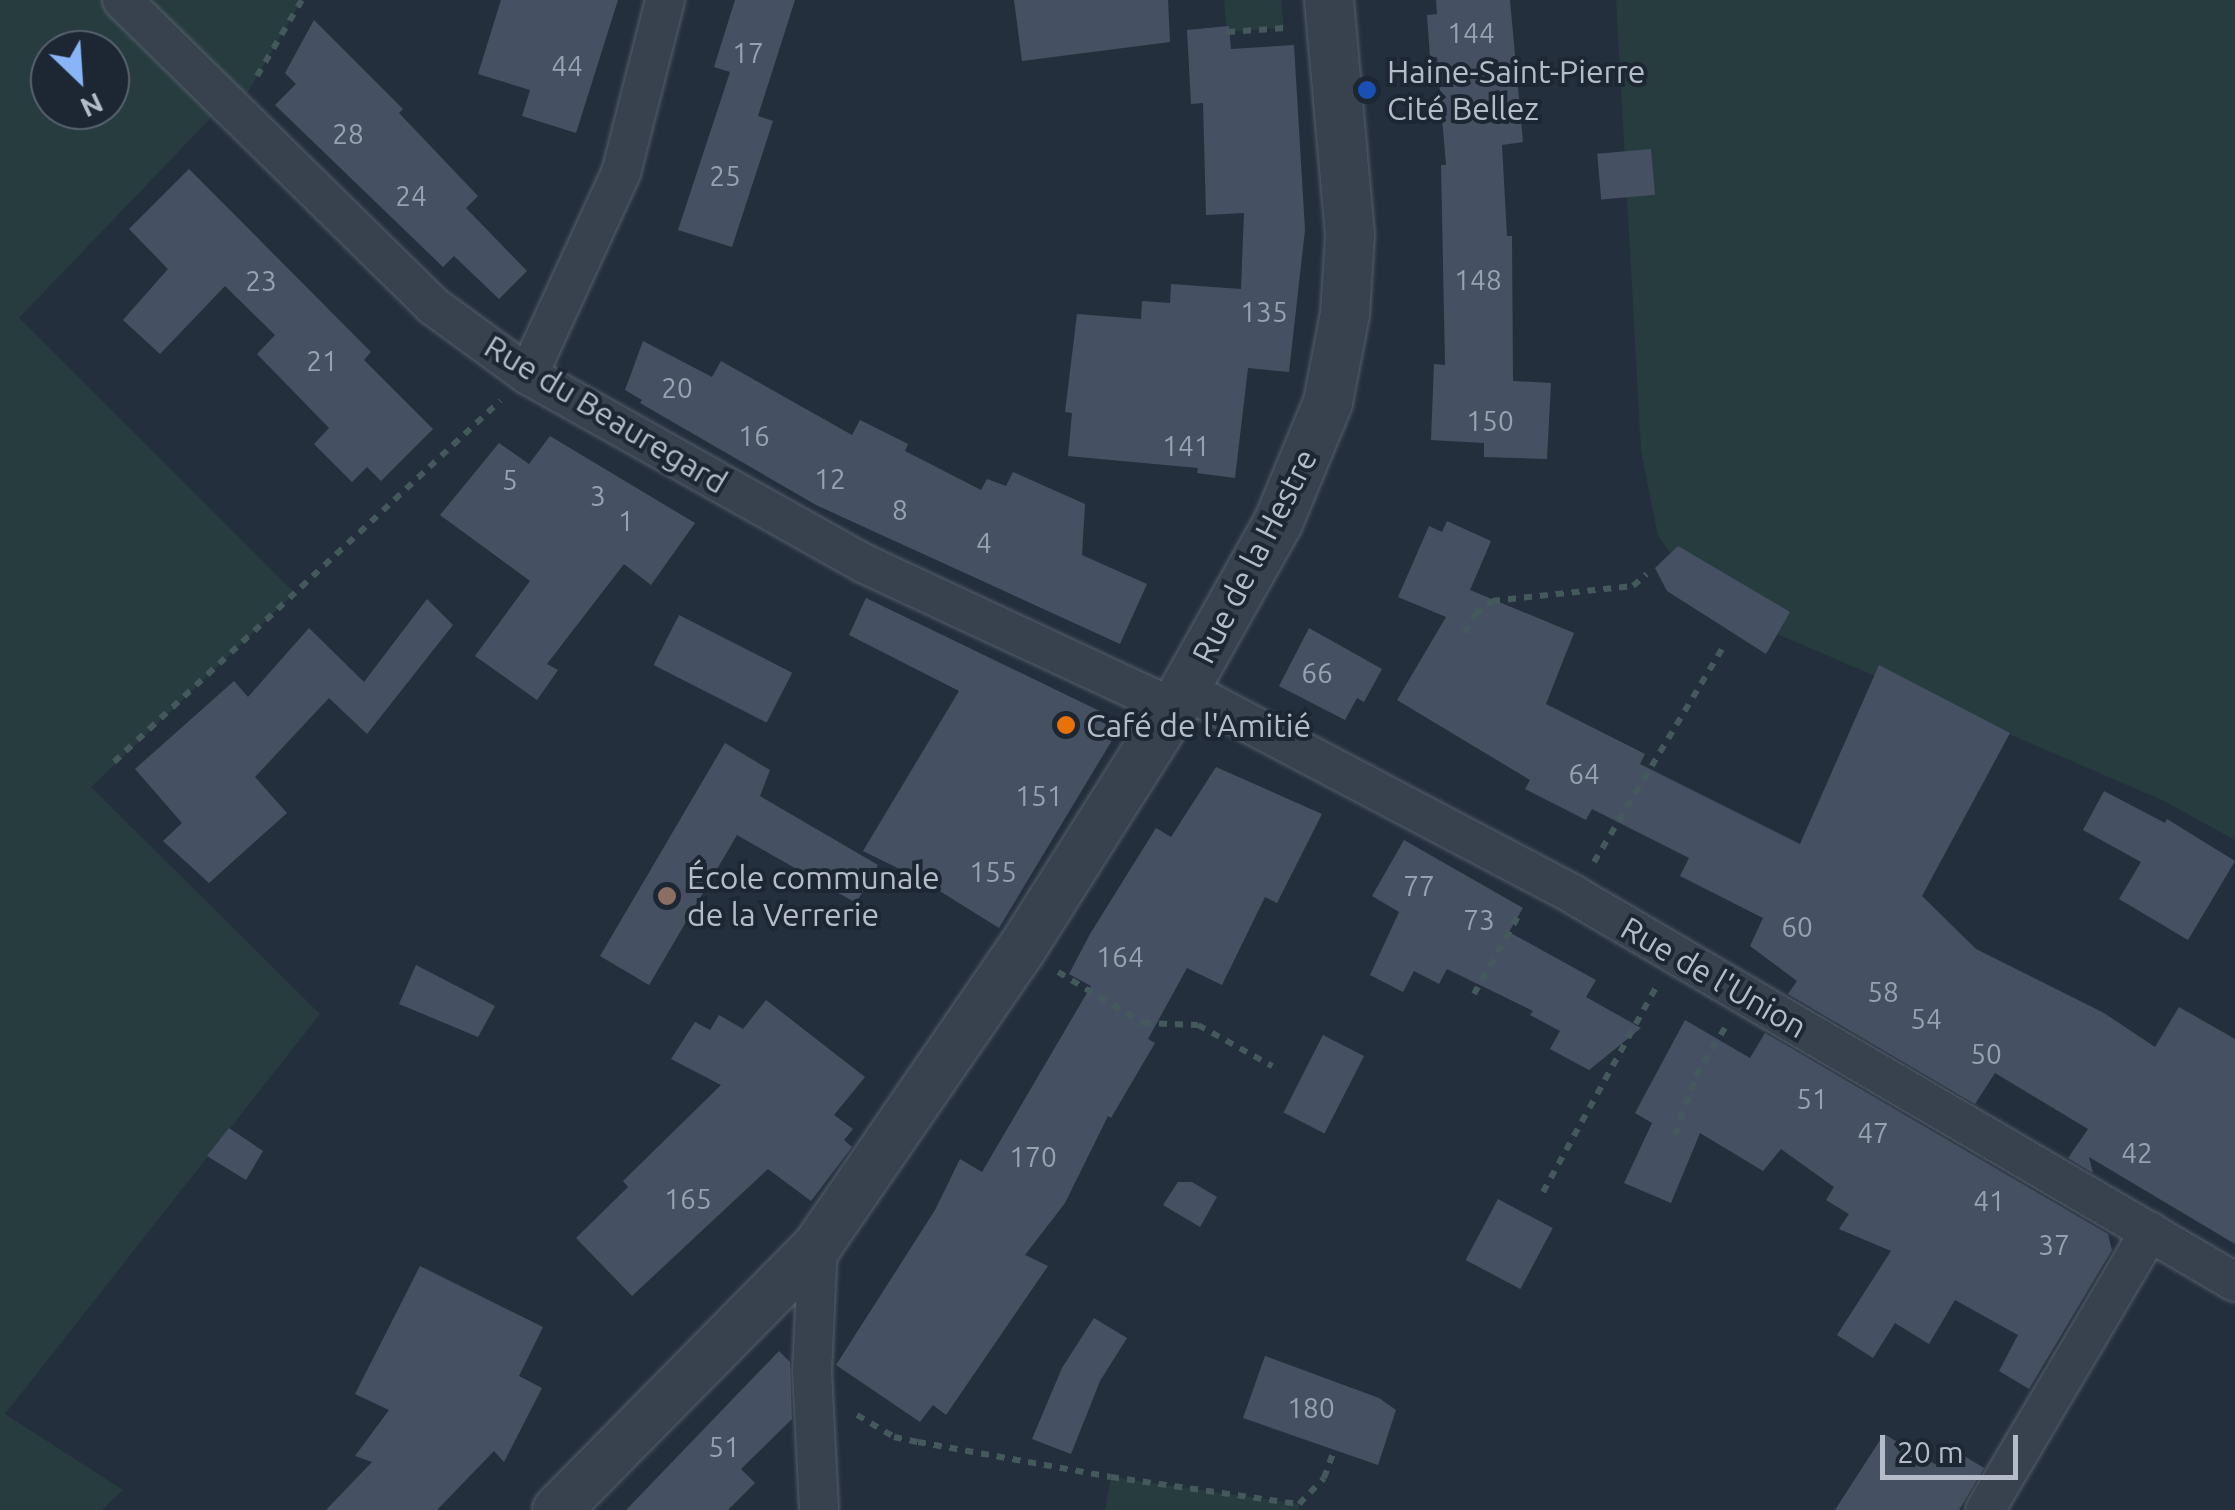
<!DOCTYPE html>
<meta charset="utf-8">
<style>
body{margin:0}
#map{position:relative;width:2235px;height:1510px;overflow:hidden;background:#242f3e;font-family:Ubuntu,sans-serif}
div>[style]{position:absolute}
.green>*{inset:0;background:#263c3f}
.building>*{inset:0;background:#455162;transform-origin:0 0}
.path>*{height:6px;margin-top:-3px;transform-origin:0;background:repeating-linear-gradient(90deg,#44595c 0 8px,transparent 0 16px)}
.roads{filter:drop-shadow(0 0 2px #565f6c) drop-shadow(0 0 2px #565f6c)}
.minor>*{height:38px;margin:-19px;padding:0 19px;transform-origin:19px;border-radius:19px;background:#38414e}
.tertiary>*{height:48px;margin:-24px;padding:0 24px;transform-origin:24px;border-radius:24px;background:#38414e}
.dots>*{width:28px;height:28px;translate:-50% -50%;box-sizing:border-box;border:5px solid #1d2633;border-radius:50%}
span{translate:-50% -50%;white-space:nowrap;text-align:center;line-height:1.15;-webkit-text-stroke:8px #1d2633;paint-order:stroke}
.number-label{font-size:28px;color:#98a1af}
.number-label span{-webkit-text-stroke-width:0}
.poi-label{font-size:32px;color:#b4bcc9}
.left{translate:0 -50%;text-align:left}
.street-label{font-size:32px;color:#b4bcc9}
.north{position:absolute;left:30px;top:30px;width:100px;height:100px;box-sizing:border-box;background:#1d2633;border:2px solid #59626f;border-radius:50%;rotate:155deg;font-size:28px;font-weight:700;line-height:40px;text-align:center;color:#b4bcc9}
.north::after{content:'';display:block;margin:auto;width:35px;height:45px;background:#8ab4f8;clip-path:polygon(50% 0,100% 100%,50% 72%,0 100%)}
.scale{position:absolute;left:1880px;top:1435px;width:138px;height:45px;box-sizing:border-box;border:5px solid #b4bcc9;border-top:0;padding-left:12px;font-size:30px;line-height:35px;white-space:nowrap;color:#b4bcc9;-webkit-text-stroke:8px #1d2633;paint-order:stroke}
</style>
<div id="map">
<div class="green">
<div style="clip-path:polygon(evenodd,0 0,302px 0,236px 112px,225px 103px,19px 318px,295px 593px,91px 787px,320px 1014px,5px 1414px,123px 1490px,102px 1510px,0 1510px,0 0,50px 50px,110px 50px,110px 110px,50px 110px,50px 50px)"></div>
<div style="clip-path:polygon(1224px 0,1281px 0,1284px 28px,1227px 32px)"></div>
<div style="clip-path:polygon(1616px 0,2235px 0,2235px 840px,2162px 800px,1775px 633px,1702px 595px,1658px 536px,1641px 451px)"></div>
<div style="clip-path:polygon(1111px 1477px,1299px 1504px,1298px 1510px,1105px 1510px)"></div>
</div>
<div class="building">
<div style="clip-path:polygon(501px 0,618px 0,576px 133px,522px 116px,530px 90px,478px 74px)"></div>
<div style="clip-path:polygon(735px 0,795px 0,758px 116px,773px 121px,732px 247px,678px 230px,730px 72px,714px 67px)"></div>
<div style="clip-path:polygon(1014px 0,1168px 0,1170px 42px,1022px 61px)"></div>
<div style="clip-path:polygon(1436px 0,1510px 0,1523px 142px,1502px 145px,1507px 236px,1512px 236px,1513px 381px,1551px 383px,1547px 459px,1484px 457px,1484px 443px,1431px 440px,1434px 364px,1445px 365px,1441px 165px,1446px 165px,1437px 57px,1430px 57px,1427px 15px,1437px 14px)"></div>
<div style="clip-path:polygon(314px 20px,403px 109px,399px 113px,478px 196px,466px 208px,527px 271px,499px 299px,454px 256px,443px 267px,275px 105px,296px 84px,285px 73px)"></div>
<div style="clip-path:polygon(1229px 26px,1231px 49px,1294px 45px,1305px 230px,1289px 372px,1248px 368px,1235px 478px,1197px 473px,1198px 468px,1068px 456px,1072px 413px,1065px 412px,1077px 314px,1141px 319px,1142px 301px,1170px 303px,1171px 284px,1241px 289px,1244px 213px,1206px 215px,1203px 103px,1191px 104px,1187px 30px)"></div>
<div style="left:1651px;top:149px;width:46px;height:54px;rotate:85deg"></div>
<div style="clip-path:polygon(189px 169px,371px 352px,364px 360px,433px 429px,381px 481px,367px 467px,352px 482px,314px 444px,329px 428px,257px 354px,275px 335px,225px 286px,160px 354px,123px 320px,168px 269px,129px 229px)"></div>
<div style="clip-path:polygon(643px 341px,712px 377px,721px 361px,852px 435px,860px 420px,908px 444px,905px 451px,981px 490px,987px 479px,1006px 486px,1013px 472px,1085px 504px,1082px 555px,1147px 584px,1120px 644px,816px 505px,640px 403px,642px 400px,625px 390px)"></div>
<div style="clip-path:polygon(550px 436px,695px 523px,651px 585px,624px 564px,547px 664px,558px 670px,537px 700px,475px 656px,530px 581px,440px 515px,499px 443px,529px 464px)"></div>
<div style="clip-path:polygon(1447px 521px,1491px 541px,1470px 590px,1574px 633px,1546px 704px,1645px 754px,1640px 764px,1800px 844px,1879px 665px,2010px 733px,1922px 896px,1976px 949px,2104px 1013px,2155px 1047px,2179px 1007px,2235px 1039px,2235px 1244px,2089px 1157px,2093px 1173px,2068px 1158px,2088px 1129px,1995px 1073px,1975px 1104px,1788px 994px,1797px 981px,1750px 946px,1763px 918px,1680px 876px,1689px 858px,1592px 809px,1586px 820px,1525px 789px,1530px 780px,1397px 700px,1446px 617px,1398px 597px,1429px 526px,1442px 532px)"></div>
<div style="clip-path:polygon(1678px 546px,1790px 612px,1766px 654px,1667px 591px,1655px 568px)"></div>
<div style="clip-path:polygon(866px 598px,1112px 717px,1117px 732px,999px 928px,922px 880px,863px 851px,959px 691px,849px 635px)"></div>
<div style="clip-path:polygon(427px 599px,453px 625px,367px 734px,329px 698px,255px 777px,287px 813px,209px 883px,163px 841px,182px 823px,135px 769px,234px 681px,248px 697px,309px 628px,364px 682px)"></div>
<div style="left:679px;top:615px;width:127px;height:56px;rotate:27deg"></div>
<div style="clip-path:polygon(1309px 628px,1382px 669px,1364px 702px,1357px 698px,1345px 720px,1279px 686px)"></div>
<div style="clip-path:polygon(725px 743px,770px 770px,760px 796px,878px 865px,856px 903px,737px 835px,649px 985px,600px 956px)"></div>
<div style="clip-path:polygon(1216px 767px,1322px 814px,1277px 903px,1265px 897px,1222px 985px,1187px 968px,1148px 1039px,1155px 1043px,1111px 1118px,1108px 1116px,1065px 1203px,1025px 1255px,1048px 1266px,946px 1415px,933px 1405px,920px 1422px,836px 1365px,935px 1210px,960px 1159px,982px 1172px,1091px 986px,1069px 974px,1090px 934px,1156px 828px,1171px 837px)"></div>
<div style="clip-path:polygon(2104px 791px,2165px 823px,2167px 819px,2235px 861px,2188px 940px,2119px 899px,2141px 862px,2083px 830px)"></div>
<div style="clip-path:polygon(1404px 840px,1523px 908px,1509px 932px,1596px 980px,1586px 997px,1641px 1028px,1589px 1070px,1550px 1049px,1560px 1031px,1530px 1015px,1533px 1011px,1447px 969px,1439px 984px,1414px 971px,1403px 992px,1370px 975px,1399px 912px,1372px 896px)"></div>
<div style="clip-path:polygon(416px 965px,495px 1006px,478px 1037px,399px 1004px)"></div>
<div style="clip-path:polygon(766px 1000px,865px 1077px,834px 1115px,853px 1129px,844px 1140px,852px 1147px,811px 1201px,768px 1169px,632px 1296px,576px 1238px,628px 1187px,623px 1181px,721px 1085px,671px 1059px,695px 1022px,710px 1030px,719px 1015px,743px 1029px)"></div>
<div style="clip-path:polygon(1685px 1020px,1750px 1058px,1765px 1033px,2108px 1234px,2112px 1250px,2029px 1389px,1999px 1371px,2018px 1335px,1955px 1300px,1929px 1344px,1895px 1323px,1873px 1358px,1837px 1335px,1891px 1251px,1839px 1229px,1849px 1214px,1826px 1200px,1834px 1187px,1781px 1149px,1763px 1171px,1700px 1133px,1671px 1203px,1624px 1183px,1652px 1123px,1635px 1113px)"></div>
<div style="left:1323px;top:1035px;width:46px;height:87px;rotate:27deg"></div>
<div style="clip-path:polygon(229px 1128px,263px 1151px,246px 1180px,207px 1156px)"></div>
<div style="clip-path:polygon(1178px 1182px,1192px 1182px,1217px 1197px,1200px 1227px,1163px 1205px)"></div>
<div style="left:1498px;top:1199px;width:62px;height:69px;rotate:28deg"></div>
<div style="clip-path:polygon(420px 1266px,543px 1327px,519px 1376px,542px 1388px,504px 1462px,494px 1451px,437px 1510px,326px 1510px,372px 1462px,355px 1456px,389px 1410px,355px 1394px)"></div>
<div style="clip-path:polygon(1094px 1318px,1127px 1338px,1100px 1381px,1071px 1454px,1032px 1439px,1062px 1368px)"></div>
<div style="clip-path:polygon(779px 1351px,790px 1362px,792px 1419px,741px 1469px,755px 1483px,728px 1510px,626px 1510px)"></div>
<div style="clip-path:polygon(1265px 1356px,1379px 1398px,1396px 1410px,1378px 1465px,1243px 1418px)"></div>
<div style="clip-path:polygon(1884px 1434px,1940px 1467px,1951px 1448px,1984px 1468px,1959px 1510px,1835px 1510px)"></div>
</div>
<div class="path">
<div style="left:1227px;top:32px;width:58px;rotate:-3.9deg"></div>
<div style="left:257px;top:76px;width:88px;rotate:-59.4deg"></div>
<div style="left:1465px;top:633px;width:21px;rotate:-62deg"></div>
<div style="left:1475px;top:614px;width:21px;rotate:-37deg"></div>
<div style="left:1492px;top:601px;width:142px;rotate:-6.1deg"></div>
<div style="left:1633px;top:586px;width:18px;rotate:-41deg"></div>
<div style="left:114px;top:762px;width:529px;rotate:-43.08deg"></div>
<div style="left:1594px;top:862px;width:249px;rotate:-59deg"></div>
<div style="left:1058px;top:972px;width:99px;rotate:31deg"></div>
<div style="left:1143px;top:1023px;width:55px;rotate:2.1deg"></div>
<div style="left:1198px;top:1025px;width:85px;rotate:29deg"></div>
<div style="left:1474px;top:994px;width:93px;rotate:-60.4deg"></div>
<div style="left:1675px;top:1135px;width:63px;rotate:-70.4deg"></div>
<div style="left:1696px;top:1076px;width:56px;rotate:-58.9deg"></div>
<div style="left:1543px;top:1192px;width:234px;rotate:-61.1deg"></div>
<div style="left:857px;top:1415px;width:43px;rotate:30.7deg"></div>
<div style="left:894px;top:1437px;width:25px;rotate:12deg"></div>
<div style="left:918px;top:1442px;width:196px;rotate:10.3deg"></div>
<div style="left:1111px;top:1477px;width:190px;rotate:8.2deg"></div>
<div style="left:1299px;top:1504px;width:36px;rotate:-46deg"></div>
<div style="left:1324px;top:1478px;width:30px;rotate:-70deg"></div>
</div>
<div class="roads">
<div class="minor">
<div style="left:122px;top:0;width:435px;rotate:44.5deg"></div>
<div style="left:432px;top:305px;width:119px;rotate:36.1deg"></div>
<div style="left:528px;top:375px;width:386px;rotate:29.3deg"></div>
<div style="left:865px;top:564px;width:341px;rotate:25deg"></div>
<div style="left:528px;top:375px;width:222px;rotate:-65.3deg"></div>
<div style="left:621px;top:173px;width:179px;rotate:-75.7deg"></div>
<div style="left:1184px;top:689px;width:441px;rotate:27.8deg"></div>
<div style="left:1574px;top:895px;width:766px;rotate:30.35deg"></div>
<div style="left:818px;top:1245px;width:126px;rotate:92.7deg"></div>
<div style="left:812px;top:1371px;width:139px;rotate:87.1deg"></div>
<div style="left:1985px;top:1510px;width:324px;rotate:-59.4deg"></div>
</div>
<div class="tertiary">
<div style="left:557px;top:1510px;width:372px;rotate:-45.4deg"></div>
<div style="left:818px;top:1245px;width:358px;rotate:-55.5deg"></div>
<div style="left:1021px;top:950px;width:286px;rotate:-57.7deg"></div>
<div style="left:1174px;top:708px;width:212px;rotate:-60.7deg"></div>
<div style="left:1278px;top:523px;width:131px;rotate:-67.5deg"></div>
<div style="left:1328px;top:402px;width:90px;rotate:-79.1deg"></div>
<div style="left:1345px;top:314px;width:79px;rotate:-86.4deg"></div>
<div style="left:1350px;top:235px;width:236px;rotate:-95.1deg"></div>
</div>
</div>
<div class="dots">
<div style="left:1367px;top:90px;background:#1a4fb4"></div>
<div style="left:1066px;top:725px;background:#e8710a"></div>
<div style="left:667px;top:896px;background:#8d6e63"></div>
</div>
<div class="number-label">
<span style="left:1471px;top:33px">144</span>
<span style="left:748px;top:53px">17</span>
<span style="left:567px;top:66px">44</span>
<span style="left:348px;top:134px">28</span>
<span style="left:725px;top:176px">25</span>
<span style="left:411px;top:196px">24</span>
<span style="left:1478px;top:280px">148</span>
<span style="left:261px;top:281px">23</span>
<span style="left:1264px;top:312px">135</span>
<span style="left:322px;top:361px">21</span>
<span style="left:677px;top:388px">20</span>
<span style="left:1490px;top:421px">150</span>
<span style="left:754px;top:436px">16</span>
<span style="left:1186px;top:446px">141</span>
<span style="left:830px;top:479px">12</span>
<span style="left:510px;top:480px">5</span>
<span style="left:598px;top:496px">3</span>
<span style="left:900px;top:510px">8</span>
<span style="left:626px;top:521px">1</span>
<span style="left:984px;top:543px">4</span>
<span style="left:1317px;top:673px">66</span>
<span style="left:1584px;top:774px">64</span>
<span style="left:1039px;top:796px">151</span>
<span style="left:993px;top:872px">155</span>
<span style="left:1419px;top:886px">77</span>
<span style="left:1479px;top:920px">73</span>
<span style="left:1797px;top:927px">60</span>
<span style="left:1120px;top:957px">164</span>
<span style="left:1883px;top:992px">58</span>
<span style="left:1926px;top:1019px">54</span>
<span style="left:1986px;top:1054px">50</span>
<span style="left:1812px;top:1099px">51</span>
<span style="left:1873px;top:1133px">47</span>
<span style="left:2137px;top:1153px">42</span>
<span style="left:1033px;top:1157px">170</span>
<span style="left:688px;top:1199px">165</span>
<span style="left:1989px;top:1201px">41</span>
<span style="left:2054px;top:1245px">37</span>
<span style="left:1311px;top:1408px">180</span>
<span style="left:724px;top:1447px">51</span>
</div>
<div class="poi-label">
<span class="left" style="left:1387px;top:90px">Haine-Saint-Pierre<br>Cité Bellez</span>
<span class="left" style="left:1086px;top:725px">Café de l'Amitié</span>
<span class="left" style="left:687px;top:896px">École communale<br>de la Verrerie</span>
</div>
<div class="street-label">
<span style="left:606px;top:414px;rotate:31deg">Rue du Beauregard</span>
<span style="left:1254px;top:556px;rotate:-63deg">Rue de la Hestre</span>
<span style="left:1714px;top:977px;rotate:30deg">Rue de l'Union</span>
</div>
<div class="north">N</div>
<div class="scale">20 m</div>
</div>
